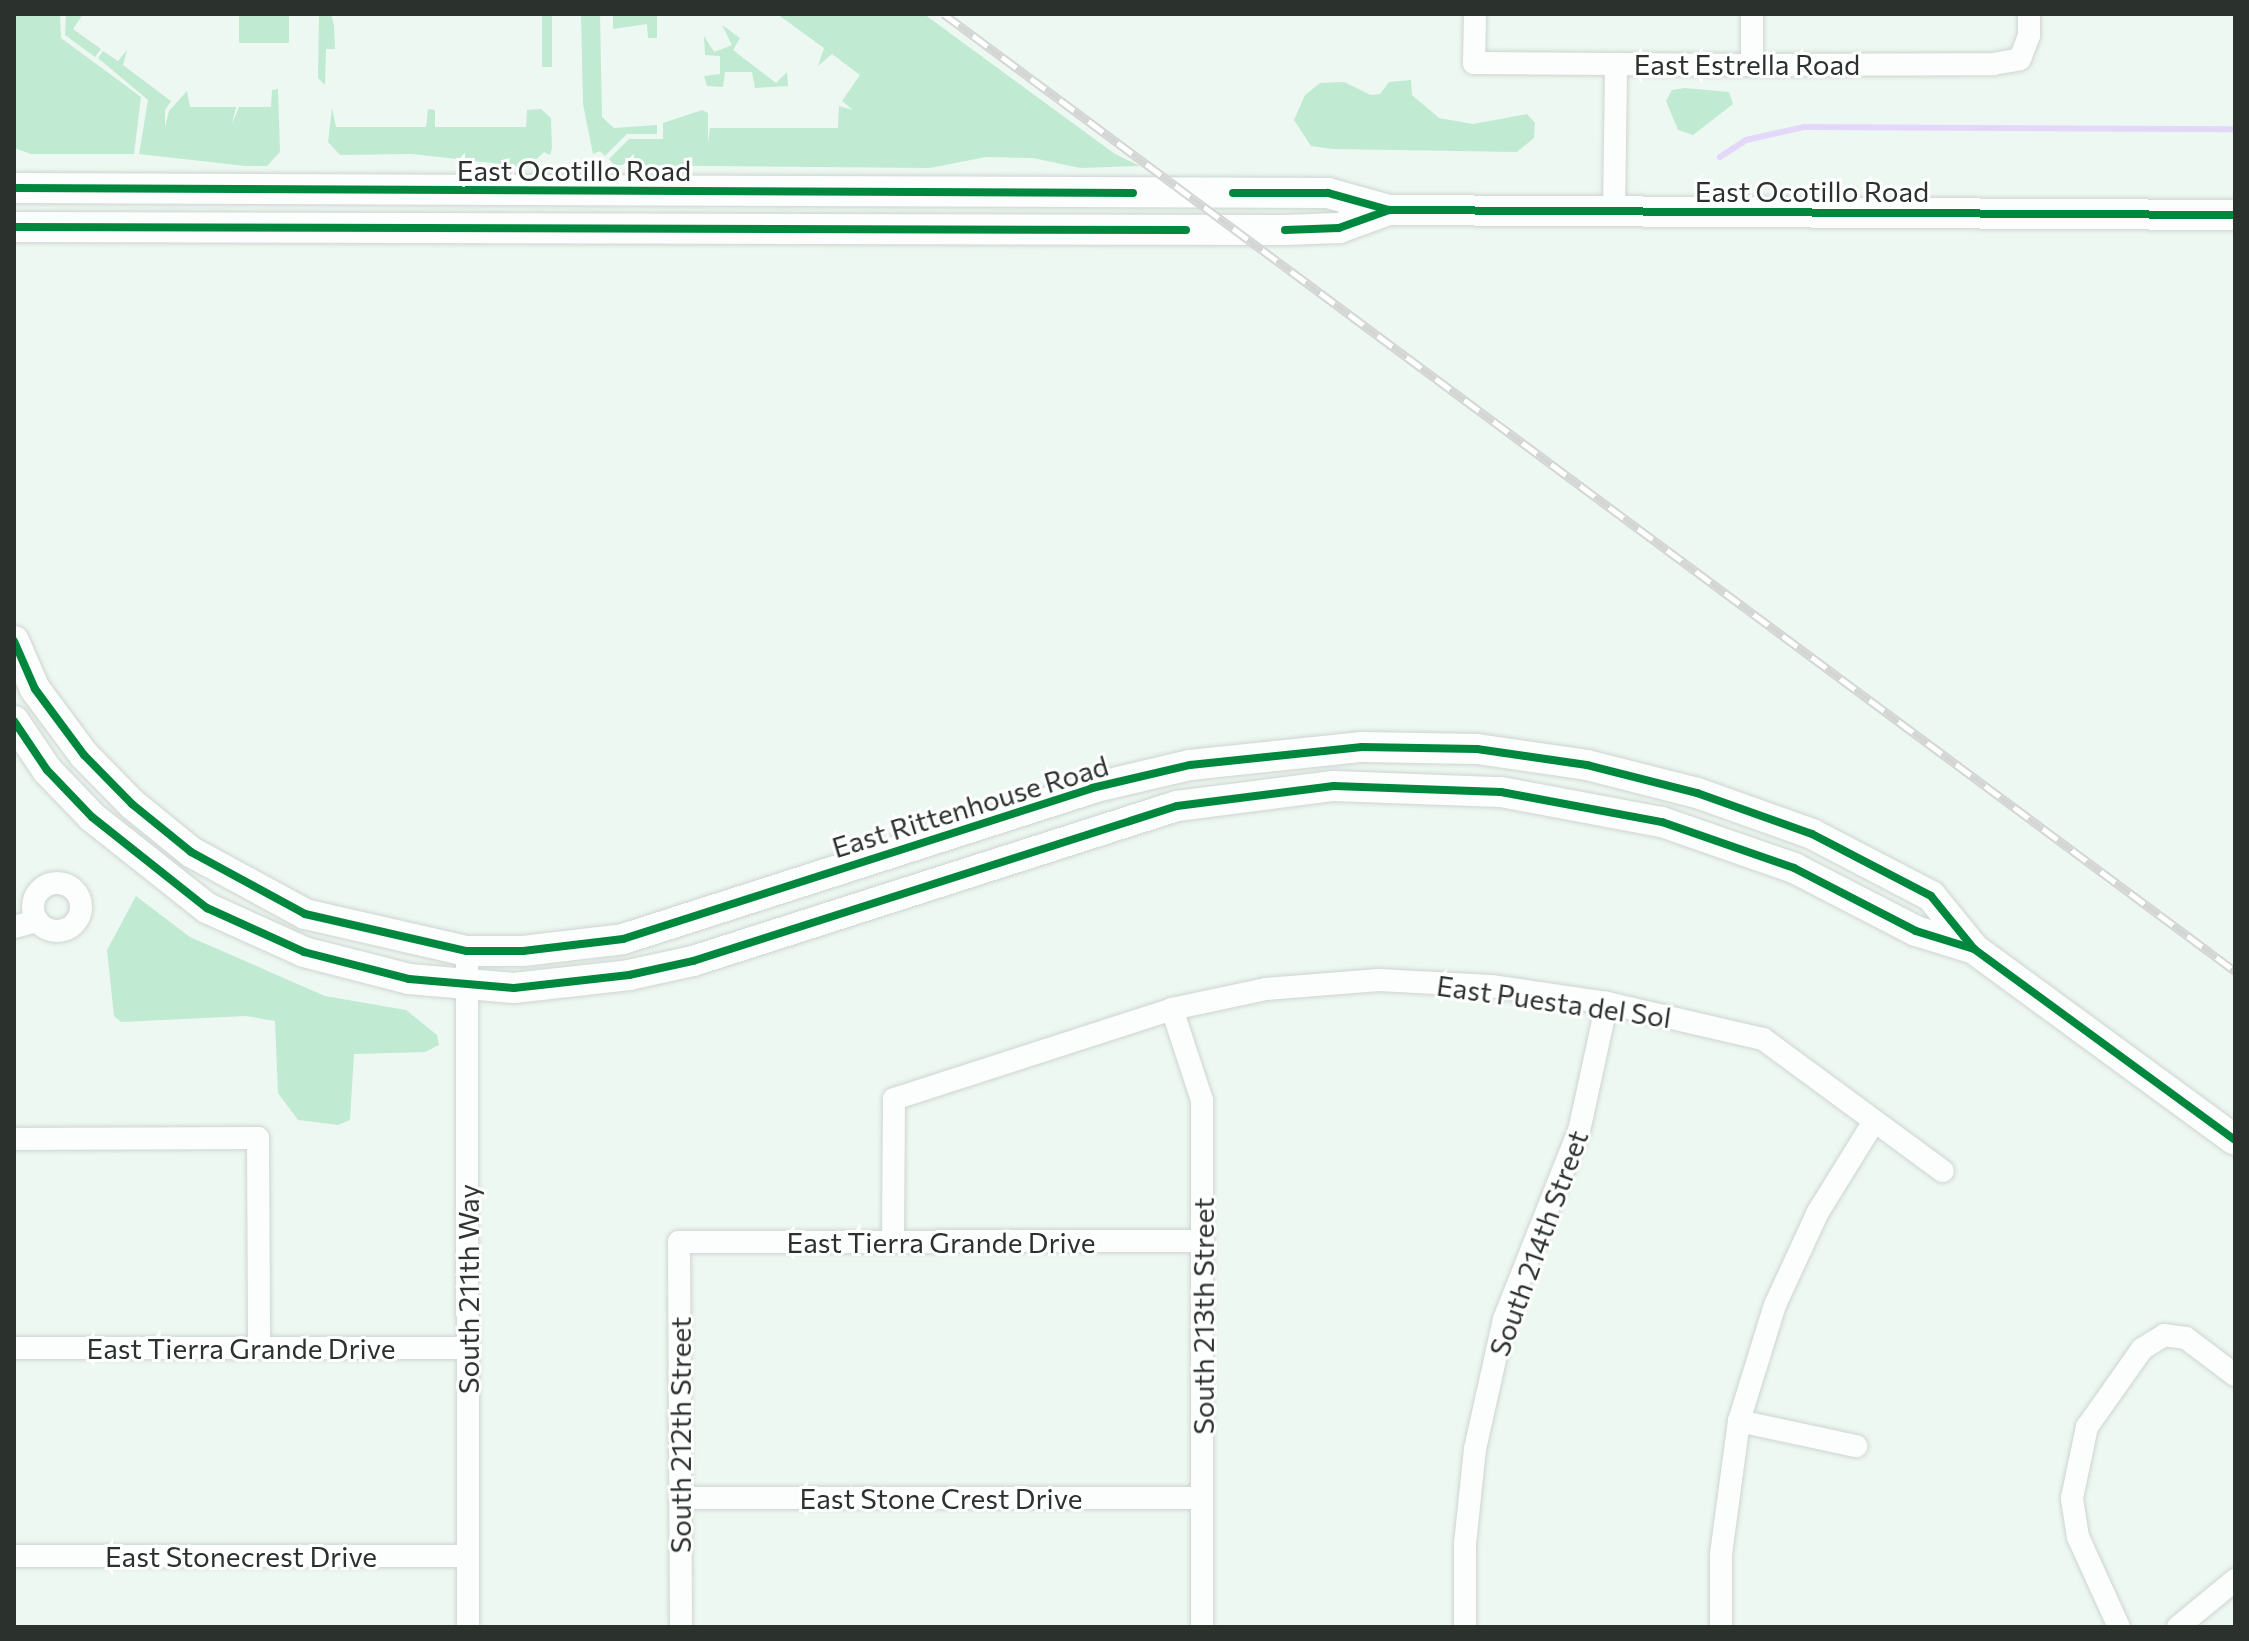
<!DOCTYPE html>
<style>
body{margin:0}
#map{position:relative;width:2249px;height:1641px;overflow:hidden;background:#eef8f2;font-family:Commissioner,sans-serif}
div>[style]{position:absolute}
.green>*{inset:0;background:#c0ead2;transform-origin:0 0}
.stream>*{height:6px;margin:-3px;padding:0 3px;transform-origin:3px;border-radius:3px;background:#e4d8fa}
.roads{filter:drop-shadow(0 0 2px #ced5d1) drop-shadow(0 0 2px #ced5d1)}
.street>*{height:22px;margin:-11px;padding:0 11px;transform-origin:11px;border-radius:11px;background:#fcfefd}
.street>.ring{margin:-11px;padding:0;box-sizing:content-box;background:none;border:22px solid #fcfefd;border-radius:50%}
.secondary>*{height:30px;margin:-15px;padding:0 15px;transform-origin:15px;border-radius:15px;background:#fcfefd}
.rail>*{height:9px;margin-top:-4.5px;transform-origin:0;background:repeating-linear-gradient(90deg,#fff 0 18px,#d3d6d4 0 36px);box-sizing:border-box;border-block:2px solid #d3d6d4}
.cycleway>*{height:8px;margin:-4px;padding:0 4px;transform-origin:4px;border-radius:4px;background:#00873e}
span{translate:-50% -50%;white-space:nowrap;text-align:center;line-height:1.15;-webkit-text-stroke:6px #fff;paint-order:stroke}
.street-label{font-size:28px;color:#2b322e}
.frame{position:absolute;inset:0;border:16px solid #2b322e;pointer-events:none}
</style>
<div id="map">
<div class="green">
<div style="clip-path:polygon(14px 14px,60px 14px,61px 38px,141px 97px,134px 154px,31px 154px,14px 148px)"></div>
<div style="clip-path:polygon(66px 14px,83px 14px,73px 29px,101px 49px,95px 57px,65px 35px)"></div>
<div style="left:239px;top:14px;width:50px;height:29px"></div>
<div style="clip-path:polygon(319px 14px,331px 14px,334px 25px,335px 49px,326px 49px,325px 85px,318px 78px)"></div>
<div style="left:542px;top:14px;width:10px;height:53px"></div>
<div style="clip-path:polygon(581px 14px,600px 14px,602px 117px,614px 128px,657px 125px,657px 134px,627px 134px,605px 156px,600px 151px,593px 154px,583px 104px)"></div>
<div style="clip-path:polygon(613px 14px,657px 14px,657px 38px,648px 38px,647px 24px,613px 29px)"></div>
<div style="clip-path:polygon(777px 14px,924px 14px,1115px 154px,1140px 166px,1080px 168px,1033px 158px,986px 157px,930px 168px,614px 165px,609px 159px,629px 139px,663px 139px,663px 123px,702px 110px,708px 113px,708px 143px,710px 128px,838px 128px,839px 106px,853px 110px,842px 101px,860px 75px,832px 54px,818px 66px,824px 48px)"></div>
<div style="clip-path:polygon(722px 25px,740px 38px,733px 50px,776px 83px,787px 72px,788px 86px,755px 88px,752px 72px,725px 72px,723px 87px,707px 86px,704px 76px,720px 74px,720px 56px,705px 55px,704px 36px,714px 52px,732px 45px)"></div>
<div style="clip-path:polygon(127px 50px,123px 65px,171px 101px,165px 110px,165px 127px,169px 111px,187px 91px,190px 107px,236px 107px,232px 124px,239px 107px,271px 107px,272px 90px,278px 89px,280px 152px,267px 166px,245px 166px,139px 154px,148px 100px,98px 58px,103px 51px,118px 61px)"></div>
<div style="clip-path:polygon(1411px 80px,1412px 95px,1439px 118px,1473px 124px,1527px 114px,1535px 123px,1534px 138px,1517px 152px,1333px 149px,1311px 146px,1294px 120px,1305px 95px,1320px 83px,1344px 82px,1371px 95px,1380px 94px,1389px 82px)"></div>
<div style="clip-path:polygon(1685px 88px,1729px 92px,1733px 104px,1693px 135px,1678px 130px,1666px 101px,1672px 90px)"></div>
<div style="clip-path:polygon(332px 108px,336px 127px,426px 127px,428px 109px,435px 110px,435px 127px,526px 127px,527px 110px,541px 109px,551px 118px,552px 148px,550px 155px,544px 152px,528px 167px,412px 154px,340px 155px,328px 142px)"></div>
<div style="clip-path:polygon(136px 896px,190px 937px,325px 996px,406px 1010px,437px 1035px,439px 1045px,425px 1052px,354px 1054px,350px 1120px,338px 1125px,298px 1120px,278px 1093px,275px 1021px,246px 1016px,121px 1022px,114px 1016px,107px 950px)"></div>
</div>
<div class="stream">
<div style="left:1720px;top:157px;width:31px;rotate:-33deg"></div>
<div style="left:1746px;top:140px;width:59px;rotate:-12.6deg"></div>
<div style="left:1804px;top:127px;width:431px;rotate:0.3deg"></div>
</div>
<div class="roads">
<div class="street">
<div style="left:1475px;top:14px;width:49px;rotate:91.2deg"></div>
<div style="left:1474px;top:63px;width:278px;rotate:0.4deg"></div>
<div style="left:1752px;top:65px;width:241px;rotate:-0.2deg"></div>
<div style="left:1993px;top:64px;width:27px;rotate:-10deg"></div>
<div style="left:2020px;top:59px;width:25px;rotate:-69deg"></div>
<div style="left:2029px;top:36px;width:22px;rotate:-90deg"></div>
<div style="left:1752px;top:65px;width:51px;rotate:-90deg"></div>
<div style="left:1614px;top:212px;width:148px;rotate:-89.2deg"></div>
<div class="ring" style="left:33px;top:883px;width:26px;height:26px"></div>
<div style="left:14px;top:927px;width:24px;rotate:-15deg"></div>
<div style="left:467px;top:951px;width:676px;rotate:89.92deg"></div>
<div style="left:1172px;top:1009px;width:96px;rotate:71.8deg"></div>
<div style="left:1202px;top:1100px;width:527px;rotate:90deg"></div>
<div style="left:14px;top:1139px;width:244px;rotate:-0.2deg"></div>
<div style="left:258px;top:1138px;width:210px;rotate:89.7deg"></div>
<div style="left:893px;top:1241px;width:142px;rotate:-89.6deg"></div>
<div style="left:894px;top:1099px;width:292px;rotate:-17.9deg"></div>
<div style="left:1172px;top:1009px;width:96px;rotate:-12deg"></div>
<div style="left:1266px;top:989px;width:113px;rotate:-4.6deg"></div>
<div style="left:1379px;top:980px;width:112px;rotate:3.1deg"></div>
<div style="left:1491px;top:986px;width:117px;rotate:8.3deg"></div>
<div style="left:1607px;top:1003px;width:160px;rotate:13deg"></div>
<div style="left:1763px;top:1039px;width:223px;rotate:36.3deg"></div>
<div style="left:14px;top:1348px;width:454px"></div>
<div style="left:1739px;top:1421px;width:120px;rotate:12.1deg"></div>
<div style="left:680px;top:1498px;width:522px"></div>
<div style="left:14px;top:1556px;width:454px"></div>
<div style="left:681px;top:1627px;width:385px;rotate:-90.3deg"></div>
<div style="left:679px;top:1242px;width:524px;rotate:-0.11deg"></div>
<div style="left:1465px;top:1627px;width:83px;rotate:-90deg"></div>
<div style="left:1465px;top:1544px;width:96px;rotate:-84deg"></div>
<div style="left:1475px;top:1449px;width:133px;rotate:-77.4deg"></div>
<div style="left:1504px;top:1319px;width:202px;rotate:-68.3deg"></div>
<div style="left:1579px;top:1131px;width:131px;rotate:-77.7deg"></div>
<div style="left:1721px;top:1627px;width:73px;rotate:-90deg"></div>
<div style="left:1721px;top:1554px;width:134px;rotate:-82.3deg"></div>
<div style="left:1739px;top:1421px;width:121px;rotate:-72.8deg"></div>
<div style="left:1775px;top:1305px;width:102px;rotate:-65.2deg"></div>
<div style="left:1818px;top:1212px;width:105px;rotate:-58.3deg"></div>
<div style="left:2119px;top:1627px;width:99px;rotate:-114.5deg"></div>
<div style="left:2078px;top:1537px;width:39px;rotate:-99deg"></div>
<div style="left:2072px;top:1498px;width:73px;rotate:-78.1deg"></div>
<div style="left:2087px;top:1427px;width:95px;rotate:-54.8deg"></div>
<div style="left:2142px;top:1349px;width:26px;rotate:-32deg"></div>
<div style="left:2164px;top:1335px;width:22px;rotate:8deg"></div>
<div style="left:2186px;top:1338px;width:61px;rotate:37.1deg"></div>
<div style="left:2178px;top:1627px;width:74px;rotate:-39.5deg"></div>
</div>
<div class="secondary">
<div style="left:14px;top:188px;width:1314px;rotate:0.22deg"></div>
<div style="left:1328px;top:193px;width:63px;rotate:15.6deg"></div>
<div style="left:1389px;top:210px;width:846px;rotate:0.34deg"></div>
<div style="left:14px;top:227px;width:1271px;rotate:0.14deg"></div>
<div style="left:1285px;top:230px;width:54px;rotate:-2.1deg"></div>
<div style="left:1339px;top:228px;width:53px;rotate:-19.8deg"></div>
<div style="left:14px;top:641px;width:52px;rotate:66.4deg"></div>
<div style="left:35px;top:689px;width:82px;rotate:53.4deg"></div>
<div style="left:84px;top:755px;width:69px;rotate:45.6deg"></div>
<div style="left:132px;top:804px;width:76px;rotate:39.1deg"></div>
<div style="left:191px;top:852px;width:130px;rotate:28.5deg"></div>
<div style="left:305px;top:914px;width:166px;rotate:12.9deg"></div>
<div style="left:467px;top:951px;width:56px"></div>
<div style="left:523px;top:951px;width:101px;rotate:-6.8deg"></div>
<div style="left:623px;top:939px;width:493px;rotate:-17.8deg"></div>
<div style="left:1092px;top:788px;width:101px;rotate:-13.2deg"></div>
<div style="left:1190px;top:765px;width:173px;rotate:-6deg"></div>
<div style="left:1362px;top:747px;width:115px;rotate:1deg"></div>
<div style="left:1477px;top:749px;width:111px;rotate:8.3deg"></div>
<div style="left:1587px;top:765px;width:114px;rotate:14.3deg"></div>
<div style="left:1697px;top:793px;width:122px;rotate:19.6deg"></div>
<div style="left:1812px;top:834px;width:134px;rotate:27.5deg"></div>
<div style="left:1931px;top:896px;width:68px;rotate:50.9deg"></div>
<div style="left:1974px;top:949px;width:323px;rotate:36.2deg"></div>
<div style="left:14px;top:721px;width:59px;rotate:56deg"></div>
<div style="left:47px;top:770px;width:65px;rotate:46.2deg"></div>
<div style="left:92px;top:817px;width:147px;rotate:38.4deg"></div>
<div style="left:207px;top:908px;width:107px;rotate:24.4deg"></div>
<div style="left:304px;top:952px;width:108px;rotate:14.4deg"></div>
<div style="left:409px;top:979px;width:105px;rotate:4.9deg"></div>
<div style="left:514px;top:988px;width:116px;rotate:-6.4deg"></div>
<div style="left:629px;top:975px;width:66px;rotate:-12.3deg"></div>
<div style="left:693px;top:961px;width:508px;rotate:-17.76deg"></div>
<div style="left:1177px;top:806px;width:158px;rotate:-7.3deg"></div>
<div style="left:1334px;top:786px;width:167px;rotate:2.1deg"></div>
<div style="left:1501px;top:792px;width:164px;rotate:10.6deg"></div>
<div style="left:1662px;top:822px;width:140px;rotate:19.2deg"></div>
<div style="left:1794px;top:868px;width:137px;rotate:27.3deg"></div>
<div style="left:1916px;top:931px;width:61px;rotate:17.2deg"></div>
</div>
</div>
<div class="rail">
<div style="left:944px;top:14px;width:1607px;rotate:36.55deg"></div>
</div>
<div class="cycleway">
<div style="left:14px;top:188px;width:1119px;rotate:0.26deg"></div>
<div style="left:1233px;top:193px;width:95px"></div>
<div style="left:1328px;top:193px;width:63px;rotate:15.6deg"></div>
<div style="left:1389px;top:210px;width:846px;rotate:0.34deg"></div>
<div style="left:14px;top:227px;width:1172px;rotate:0.15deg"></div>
<div style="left:1285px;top:230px;width:54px;rotate:-2.1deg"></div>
<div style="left:1339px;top:228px;width:53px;rotate:-19.8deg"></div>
<div style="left:14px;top:641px;width:52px;rotate:66.4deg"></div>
<div style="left:35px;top:689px;width:82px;rotate:53.4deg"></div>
<div style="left:84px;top:755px;width:69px;rotate:45.6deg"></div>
<div style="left:132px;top:804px;width:76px;rotate:39.1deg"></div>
<div style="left:191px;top:852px;width:130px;rotate:28.5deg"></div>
<div style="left:305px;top:914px;width:166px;rotate:12.9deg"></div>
<div style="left:467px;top:951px;width:56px"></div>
<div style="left:523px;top:951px;width:101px;rotate:-6.8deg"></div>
<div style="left:623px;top:939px;width:493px;rotate:-17.8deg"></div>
<div style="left:1092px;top:788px;width:101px;rotate:-13.2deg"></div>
<div style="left:1190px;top:765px;width:173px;rotate:-6deg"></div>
<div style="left:1362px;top:747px;width:115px;rotate:1deg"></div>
<div style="left:1477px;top:749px;width:111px;rotate:8.3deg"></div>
<div style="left:1587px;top:765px;width:114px;rotate:14.3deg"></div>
<div style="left:1697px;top:793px;width:122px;rotate:19.6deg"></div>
<div style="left:1812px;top:834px;width:134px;rotate:27.5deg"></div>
<div style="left:1931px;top:896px;width:68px;rotate:50.9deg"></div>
<div style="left:1974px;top:949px;width:323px;rotate:36.2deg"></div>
<div style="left:14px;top:721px;width:59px;rotate:56deg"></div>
<div style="left:47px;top:770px;width:65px;rotate:46.2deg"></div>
<div style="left:92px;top:817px;width:147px;rotate:38.4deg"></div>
<div style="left:207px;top:908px;width:107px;rotate:24.4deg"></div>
<div style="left:304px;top:952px;width:108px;rotate:14.4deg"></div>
<div style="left:409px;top:979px;width:105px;rotate:4.9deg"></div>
<div style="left:514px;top:988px;width:116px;rotate:-6.4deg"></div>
<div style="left:629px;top:975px;width:66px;rotate:-12.3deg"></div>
<div style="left:693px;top:961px;width:508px;rotate:-17.76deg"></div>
<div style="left:1177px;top:806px;width:158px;rotate:-7.3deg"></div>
<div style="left:1334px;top:786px;width:167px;rotate:2.1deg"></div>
<div style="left:1501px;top:792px;width:164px;rotate:10.6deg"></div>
<div style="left:1662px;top:822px;width:140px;rotate:19.2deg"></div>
<div style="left:1794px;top:868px;width:137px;rotate:27.3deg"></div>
<div style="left:1916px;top:931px;width:61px;rotate:17.2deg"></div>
</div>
<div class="street-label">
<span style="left:1747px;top:64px">East Estrella Road</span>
<span style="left:574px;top:170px">East Ocotillo Road</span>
<span style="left:1812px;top:191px">East Ocotillo Road</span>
<span style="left:970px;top:806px;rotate:-17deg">East Rittenhouse Road</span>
<span style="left:1554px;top:1001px;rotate:8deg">East Puesta del Sol</span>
<span style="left:941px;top:1242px">East Tierra Grande Drive</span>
<span style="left:1538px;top:1243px;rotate:-70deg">South 214th Street</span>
<span style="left:468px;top:1289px;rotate:-90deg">South 211th Way</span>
<span style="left:1203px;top:1316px;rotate:-90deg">South 213th Street</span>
<span style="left:241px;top:1348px">East Tierra Grande Drive</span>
<span style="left:680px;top:1435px;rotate:-90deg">South 212th Street</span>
<span style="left:941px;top:1498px">East Stone Crest Drive</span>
<span style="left:241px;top:1556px">East Stonecrest Drive</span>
</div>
<div class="frame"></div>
</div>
